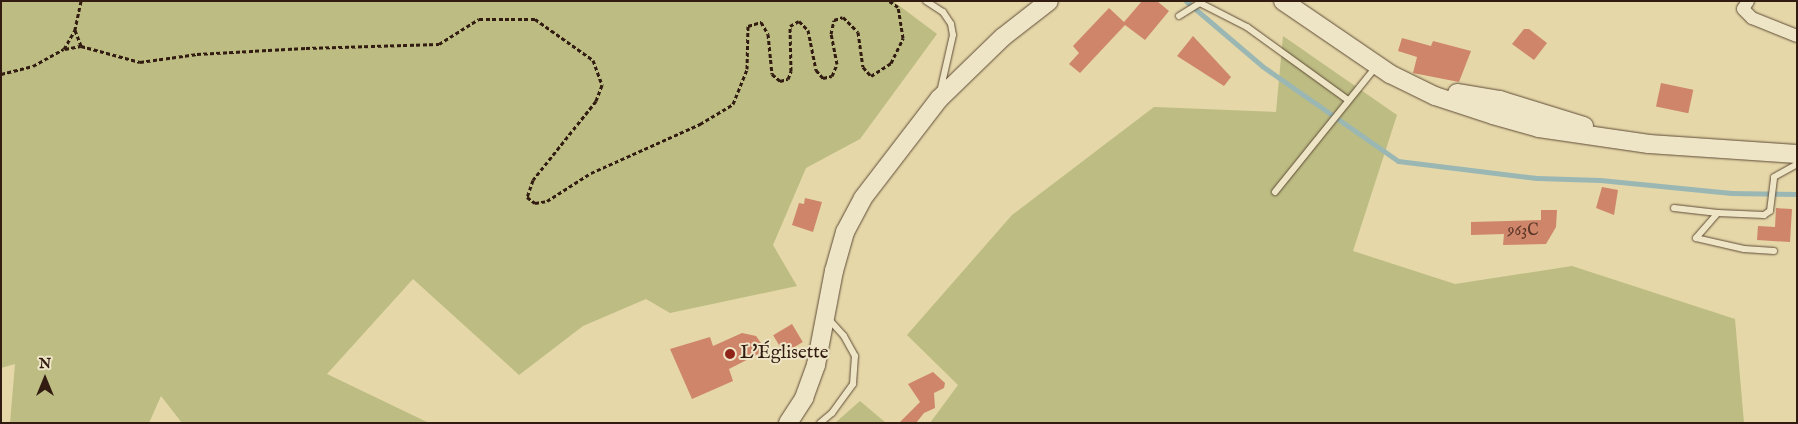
<!DOCTYPE html>
<meta charset="utf-8">
<style>
body{margin:0}
#map{position:relative;width:1798px;height:424px;overflow:hidden;background:#e5d7a8;font-family:"IM FELL English",serif}
div>[style]{position:absolute}
.green>*{inset:0;background:#bcbc83}
.stream>*{height:5px;margin:-2.5px;padding:0 2.5px;transform-origin:2.5px;border-radius:2.5px;background:#9bb7b4}
.building>*{inset:0;background:#ce8569;transform-origin:0 0}
.path>*{height:3px;margin-top:-1.5px;transform-origin:0;background:repeating-linear-gradient(90deg,#321c11 0 4px,transparent 0 6.5px)}
.roads{filter:drop-shadow(0 0 1px #5f4b37) drop-shadow(0 0 1px #5f4b37)}
.service>*{height:6px;margin:-3px;padding:0 3px;transform-origin:3px;border-radius:3px;background:#eee5c6}
.minor>*{height:12px;margin:-6px;padding:0 6px;transform-origin:6px;border-radius:6px;background:#eee5c6}
.secondary>*{height:18px;margin:-9px;padding:0 9px;transform-origin:9px;border-radius:9px;background:#eee5c6}
.dots>*{width:14px;height:14px;translate:-50% -50%;box-sizing:border-box;border:2px solid #eee5c6;border-radius:50%}
span{translate:-50% -50%;white-space:nowrap;text-align:center;line-height:1.15;-webkit-text-stroke:4px #eee5c6;paint-order:stroke}
.number-label{font-size:16px;color:#593627}
.number-label span{-webkit-text-stroke-width:0}
.poi-label{font-size:19px;color:#321c11}
.left{translate:0 -50%;text-align:left}
.frame{position:absolute;inset:0;border:2px solid #321c11;pointer-events:none}
.north{position:absolute;left:20px;top:354px;width:50px;height:50px;-webkit-text-stroke:4px #eee5c6;paint-order:stroke;rotate:0deg;font-size:14px;font-weight:700;line-height:20px;text-align:center;color:#321c11}
.north::after{content:'';display:block;margin:auto;width:18px;height:22px;background:#321c11;clip-path:polygon(50% 0,100% 100%,50% 72%,0 100%)}
</style>
<div id="map">
<div class="green">
<div style="clip-path:polygon(1px 1px,893px 1px,937px 34px,860px 139px,806px 168px,773px 245px,797px 286px,670px 313px,646px 299px,583px 326px,519px 375px,413px 279px,327px 374px,429px 423px,182px 423px,161px 396px,149px 423px,10px 423px,15px 364px,1px 368px)"></div>
<div style="clip-path:polygon(1283px 36px,1397px 115px,1353px 251px,1455px 284px,1572px 266px,1735px 319px,1744px 423px,930px 423px,958px 385px,907px 335px,1012px 215px,1154px 107px,1276px 112px)"></div>
<div style="clip-path:polygon(860px 401px,886px 423px,835px 423px)"></div>
</div>
<div class="stream">
<div style="left:1186px;top:1px;width:100px;rotate:40.5deg"></div>
<div style="left:1262px;top:66px;width:166px;rotate:34.9deg"></div>
<div style="left:1398px;top:161px;width:140px;rotate:7deg"></div>
<div style="left:1537px;top:178px;width:63px;rotate:1.8deg"></div>
<div style="left:1600px;top:180px;width:132px;rotate:5.7deg"></div>
<div style="left:1731px;top:193px;width:66px;rotate:0.9deg"></div>
</div>
<div class="building">
<div style="clip-path:polygon(1142px 1px,1157px 1px,1169px 11px,1145px 40px,1125px 25px,1080px 73px,1069px 64px,1079px 53px,1073px 46px,1109px 8px,1124px 22px)"></div>
<div style="clip-path:polygon(1524px 29px,1529px 29px,1547px 43px,1534px 60px,1512px 44px)"></div>
<div style="clip-path:polygon(1193px 36px,1231px 77px,1224px 86px,1177px 56px)"></div>
<div style="clip-path:polygon(1402px 38px,1431px 46px,1433px 41px,1471px 51px,1459px 82px,1413px 73px,1417px 57px,1398px 51px)"></div>
<div style="left:1661px;top:83px;width:33px;height:24px;rotate:12deg"></div>
<div style="clip-path:polygon(1602px 187px,1618px 190px,1614px 215px,1596px 208px)"></div>
<div style="clip-path:polygon(805px 198px,822px 202px,813px 232px,792px 225px,799px 203px,804px 204px)"></div>
<div style="clip-path:polygon(1776px 208px,1792px 209px,1790px 242px,1757px 240px,1758px 226px,1775px 227px)"></div>
<div style="clip-path:polygon(1541px 210px,1557px 210px,1556px 227px,1546px 244px,1503px 245px,1504px 234px,1471px 235px,1471px 222px,1541px 220px)"></div>
<div style="left:792px;top:324px;width:21px;height:22px;rotate:59deg"></div>
<div style="clip-path:polygon(742px 333px,756px 336px,766px 350px,729px 369px,733px 381px,692px 399px,670px 349px,710px 337px,713px 346px)"></div>
<div style="clip-path:polygon(933px 372px,945px 383px,944px 388px,934px 393px,935px 408px,924px 413px,916px 423px,899px 423px,920px 402px,908px 384px)"></div>
</div>
<div class="path">
<div style="left:81px;top:1px;width:30px;rotate:102deg"></div>
<div style="left:75px;top:30px;width:17px;rotate:69deg"></div>
<div style="left:81px;top:46px;width:61px;rotate:15.2deg"></div>
<div style="left:140px;top:62px;width:58px;rotate:-8deg"></div>
<div style="left:197px;top:54px;width:109px;rotate:-3.2deg"></div>
<div style="left:306px;top:48px;width:133px;rotate:-1.7deg"></div>
<div style="left:439px;top:44px;width:47px;rotate:-32deg"></div>
<div style="left:479px;top:19px;width:56px"></div>
<div style="left:535px;top:19px;width:71px;rotate:35.3deg"></div>
<div style="left:593px;top:60px;width:27px;rotate:70deg"></div>
<div style="left:602px;top:85px;width:17px;rotate:111deg"></div>
<div style="left:596px;top:101px;width:101px;rotate:128.6deg"></div>
<div style="left:533px;top:180px;width:18px;rotate:109deg"></div>
<div style="left:527px;top:197px;width:10px;rotate:37deg"></div>
<div style="left:535px;top:203px;width:12px;rotate:-9deg"></div>
<div style="left:547px;top:201px;width:52px;rotate:-32.5deg"></div>
<div style="left:591px;top:173px;width:120px;rotate:-24.2deg"></div>
<div style="left:700px;top:124px;width:39px;rotate:-31deg"></div>
<div style="left:733px;top:104px;width:38px;rotate:-68deg"></div>
<div style="left:747px;top:69px;width:43px;rotate:-88.7deg"></div>
<div style="left:748px;top:26px;width:14px;rotate:-17deg"></div>
<div style="left:761px;top:22px;width:14px;rotate:60deg"></div>
<div style="left:768px;top:34px;width:40px;rotate:84.3deg"></div>
<div style="left:772px;top:74px;width:11px;rotate:41deg"></div>
<div style="left:780px;top:81px;width:8px;rotate:-14deg"></div>
<div style="left:788px;top:79px;width:9px;rotate:-69deg"></div>
<div style="left:791px;top:71px;width:45px;rotate:-91.3deg"></div>
<div style="left:790px;top:26px;width:10px;rotate:-29deg"></div>
<div style="left:799px;top:21px;width:13px;rotate:45deg"></div>
<div style="left:808px;top:30px;width:41px;rotate:78.7deg"></div>
<div style="left:816px;top:70px;width:11px;rotate:49deg"></div>
<div style="left:823px;top:78px;width:9px;rotate:-13deg"></div>
<div style="left:832px;top:76px;width:13px;rotate:-67deg"></div>
<div style="left:837px;top:64px;width:31px;rotate:-101deg"></div>
<div style="left:831px;top:34px;width:14px;rotate:-78deg"></div>
<div style="left:834px;top:20px;width:9px;rotate:-18deg"></div>
<div style="left:843px;top:17px;width:21px;rotate:45deg"></div>
<div style="left:858px;top:32px;width:35px;rotate:82deg"></div>
<div style="left:863px;top:67px;width:12px;rotate:48deg"></div>
<div style="left:871px;top:76px;width:24px;rotate:-33deg"></div>
<div style="left:891px;top:63px;width:28px;rotate:-64deg"></div>
<div style="left:903px;top:38px;width:31px;rotate:-99deg"></div>
<div style="left:898px;top:7px;width:11px;rotate:-146deg"></div>
<div style="left:65px;top:49px;width:16px;rotate:-11deg"></div>
<div style="left:1px;top:74px;width:33px;rotate:-14deg"></div>
<div style="left:33px;top:66px;width:35px;rotate:-29deg"></div>
<div style="left:64px;top:49px;width:22px;rotate:-60deg"></div>
</div>
<div class="roads">
<div class="service">
<div style="left:926px;top:1px;width:20px;rotate:33deg"></div>
<div style="left:943px;top:12px;width:14px;rotate:56deg"></div>
<div style="left:951px;top:24px;width:11px;rotate:80deg"></div>
<div style="left:953px;top:35px;width:58px;rotate:102.8deg"></div>
<div style="left:1179px;top:16px;width:25px;rotate:-32deg"></div>
<div style="left:1200px;top:3px;width:53px;rotate:27.1deg"></div>
<div style="left:1247px;top:27px;width:125px;rotate:35.9deg"></div>
<div style="left:1275px;top:192px;width:161px;rotate:-51.1deg"></div>
<div style="left:1674px;top:208px;width:44px;rotate:6.5deg"></div>
<div style="left:1774px;top:251px;width:30px;rotate:-176deg"></div>
<div style="left:1744px;top:249px;width:49px;rotate:-167.1deg"></div>
<div style="left:1696px;top:238px;width:33px;rotate:-49deg"></div>
<div style="left:1718px;top:213px;width:46px;rotate:2.5deg"></div>
<div style="left:1764px;top:215px;width:7px;rotate:-34deg"></div>
<div style="left:1770px;top:211px;width:34px;rotate:-83deg"></div>
<div style="left:1774px;top:177px;width:26px;rotate:-29deg"></div>
<div style="left:820px;top:423px;width:16px;rotate:-40deg"></div>
<div style="left:832px;top:413px;width:36px;rotate:-54deg"></div>
<div style="left:853px;top:384px;width:28px;rotate:-86deg"></div>
<div style="left:855px;top:356px;width:23px;rotate:-119deg"></div>
<div style="left:844px;top:336px;width:24px;rotate:-132deg"></div>
</div>
<div class="minor">
<div style="left:1748px;top:1px;width:9px;rotate:122deg"></div>
<div style="left:1743px;top:9px;width:13px;rotate:45deg"></div>
<div style="left:1752px;top:18px;width:48px;rotate:21.8deg"></div>
</div>
<div class="secondary">
<div style="left:1283px;top:1px;width:130px;rotate:34.3deg"></div>
<div style="left:1390px;top:74px;width:50px;rotate:26.1deg"></div>
<div style="left:1435px;top:96px;width:61px;rotate:18.1deg"></div>
<div style="left:1493px;top:115px;width:48px;rotate:15.8deg"></div>
<div style="left:1539px;top:128px;width:111px;rotate:8.3deg"></div>
<div style="left:1649px;top:144px;width:148px;rotate:3.9deg"></div>
<div style="left:1457px;top:93px;width:44px;rotate:9.2deg"></div>
<div style="left:1500px;top:100px;width:88px;rotate:17.2deg"></div>
<div style="left:788px;top:423px;width:30px;rotate:-57deg"></div>
<div style="left:804px;top:398px;width:35px;rotate:-70deg"></div>
<div style="left:816px;top:365px;width:96px;rotate:-79.2deg"></div>
<div style="left:834px;top:271px;width:41px;rotate:-74.2deg"></div>
<div style="left:845px;top:232px;width:38px;rotate:-62deg"></div>
<div style="left:863px;top:198px;width:125px;rotate:-52.5deg"></div>
<div style="left:939px;top:99px;width:89px;rotate:-44.1deg"></div>
<div style="left:1003px;top:37px;width:58px;rotate:-38deg"></div>
</div>
</div>
<div class="dots">
<div style="left:730px;top:354px;background:#8f2418"></div>
</div>
<div class="number-label">
<span style="left:1523px;top:231px">963C</span>
</div>
<div class="poi-label">
<span class="left" style="left:740px;top:354px">L'Églisette</span>
</div>
<div class="frame"></div>
<div class="north">N</div>
</div>
